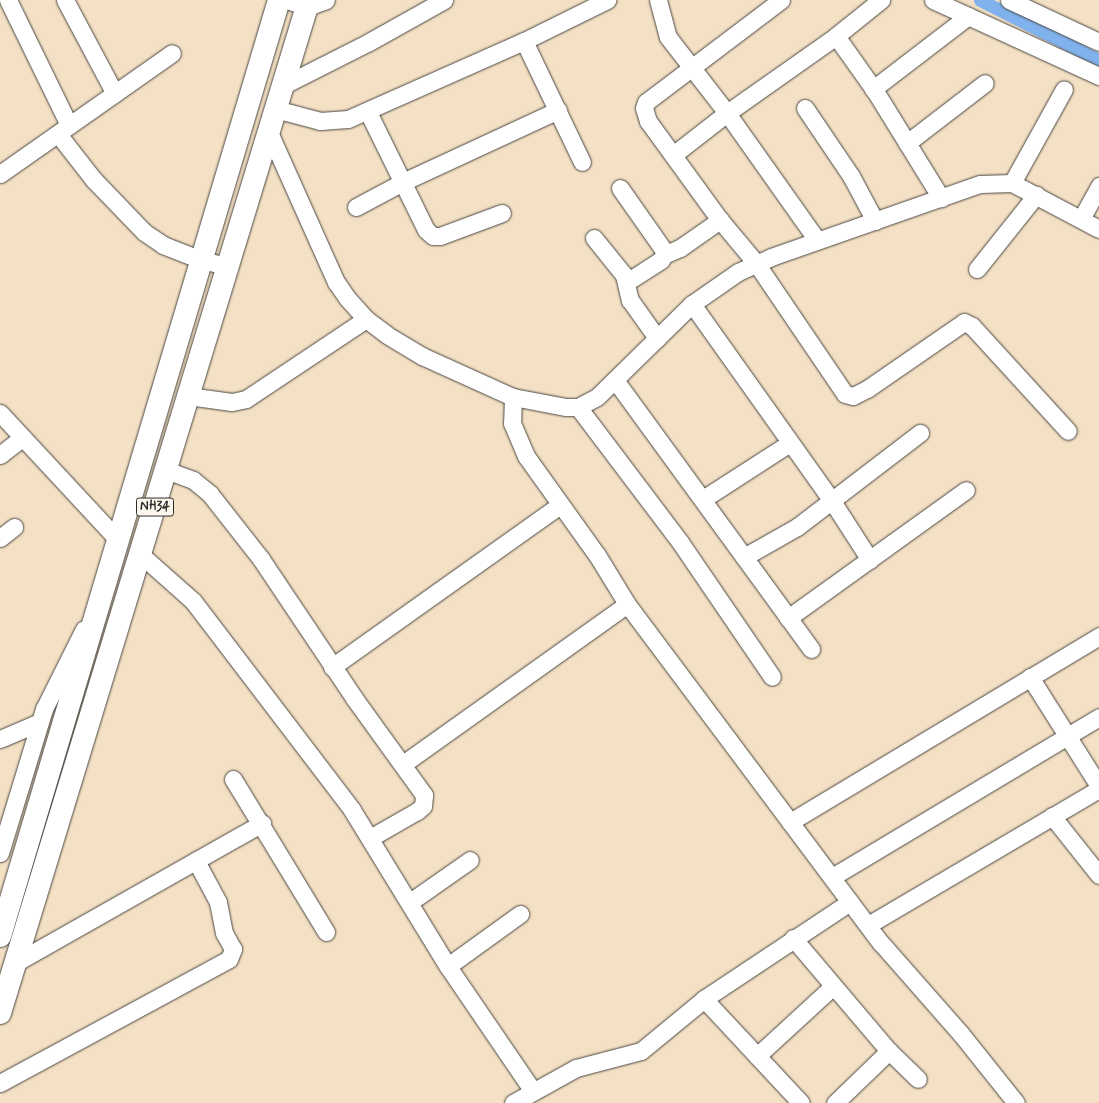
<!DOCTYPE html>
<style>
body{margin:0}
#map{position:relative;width:1099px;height:1103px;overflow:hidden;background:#f4e0c4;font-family:Mynerve,sans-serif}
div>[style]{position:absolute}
.canal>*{height:13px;margin:-6.5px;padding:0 6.5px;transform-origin:6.5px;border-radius:6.5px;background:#80b2ed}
.roads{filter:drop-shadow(0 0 1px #494642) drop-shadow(0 0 1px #494642)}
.minor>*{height:17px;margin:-8.5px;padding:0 8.5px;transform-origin:8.5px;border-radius:8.5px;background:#fff}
.highway>*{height:22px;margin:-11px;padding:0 11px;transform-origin:11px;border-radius:11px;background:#fff}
span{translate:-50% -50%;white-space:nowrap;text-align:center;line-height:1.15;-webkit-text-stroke:3.5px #fbf7ec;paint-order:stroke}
.shield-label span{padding:1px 3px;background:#fbf7ec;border:1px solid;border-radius:3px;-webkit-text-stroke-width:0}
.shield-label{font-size:13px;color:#2b2b2b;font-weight:700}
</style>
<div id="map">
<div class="canal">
<div style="left:980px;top:0;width:133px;rotate:26.8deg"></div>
</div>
<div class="roads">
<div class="minor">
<div style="left:8px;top:0;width:139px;rotate:64deg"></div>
<div style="left:65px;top:0;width:106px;rotate:62deg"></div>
<div style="left:287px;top:0;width:21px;rotate:19deg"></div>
<div style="left:307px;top:7px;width:20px;rotate:-20deg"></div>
<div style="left:658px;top:0;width:38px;rotate:75deg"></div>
<div style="left:668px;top:37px;width:96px;rotate:52.2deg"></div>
<div style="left:727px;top:113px;width:156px;rotate:54.7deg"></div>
<div style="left:781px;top:0;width:169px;rotate:142.9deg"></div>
<div style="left:646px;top:102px;width:6px;rotate:108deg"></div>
<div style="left:644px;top:108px;width:14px;rotate:73deg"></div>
<div style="left:648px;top:121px;width:122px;rotate:54deg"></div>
<div style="left:720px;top:220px;width:56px;rotate:50.1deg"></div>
<div style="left:756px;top:263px;width:158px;rotate:55.8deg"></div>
<div style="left:845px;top:394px;width:8px;rotate:14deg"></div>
<div style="left:853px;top:396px;width:16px;rotate:-27deg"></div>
<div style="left:867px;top:389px;width:118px;rotate:-34.6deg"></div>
<div style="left:964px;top:322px;width:9px;rotate:27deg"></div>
<div style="left:972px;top:326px;width:142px;rotate:47.6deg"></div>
<div style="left:933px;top:0;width:183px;rotate:24.6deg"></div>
<div style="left:1009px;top:0;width:99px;rotate:25deg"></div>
<div style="left:836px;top:36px;width:67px;rotate:54.7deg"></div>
<div style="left:875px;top:91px;width:126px;rotate:58.3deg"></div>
<div style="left:524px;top:41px;width:134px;rotate:64.4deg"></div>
<div style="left:282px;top:86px;width:97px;rotate:-26.8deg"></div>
<div style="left:369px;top:42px;width:86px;rotate:-29.2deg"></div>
<div style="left:873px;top:89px;width:120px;rotate:-37.5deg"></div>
<div style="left:805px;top:108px;width:82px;rotate:55.9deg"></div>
<div style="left:851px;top:176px;width:51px;rotate:61.9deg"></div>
<div style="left:275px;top:109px;width:47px;rotate:14.9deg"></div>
<div style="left:320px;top:121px;width:28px;rotate:-4deg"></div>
<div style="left:348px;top:119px;width:193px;rotate:-23.9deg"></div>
<div style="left:524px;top:41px;width:93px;rotate:-26.3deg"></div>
<div style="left:368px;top:112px;width:131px;rotate:63.8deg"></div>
<div style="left:426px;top:230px;width:9px;rotate:41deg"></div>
<div style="left:433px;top:236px;width:7px"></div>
<div style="left:440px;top:236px;width:66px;rotate:-20.4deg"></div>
<div style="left:268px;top:130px;width:167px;rotate:65.9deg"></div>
<div style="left:336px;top:282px;width:19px;rotate:55deg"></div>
<div style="left:347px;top:298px;width:28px;rotate:48deg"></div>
<div style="left:366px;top:319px;width:26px;rotate:37deg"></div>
<div style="left:387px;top:335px;width:41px;rotate:31deg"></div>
<div style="left:422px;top:356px;width:100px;rotate:24.3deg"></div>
<div style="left:513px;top:397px;width:54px;rotate:10.7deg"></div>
<div style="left:566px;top:407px;width:12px"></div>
<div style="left:578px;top:407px;width:21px;rotate:-28deg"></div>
<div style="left:597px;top:397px;width:133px;rotate:-44.4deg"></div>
<div style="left:692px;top:304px;width:56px;rotate:-34.8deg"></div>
<div style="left:738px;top:272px;width:36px;rotate:-24deg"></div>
<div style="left:771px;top:257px;width:221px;rotate:-19.3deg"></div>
<div style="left:980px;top:184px;width:32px;rotate:-2deg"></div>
<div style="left:1012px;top:183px;width:98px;rotate:27.9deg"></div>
<div style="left:58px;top:134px;width:58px;rotate:52deg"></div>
<div style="left:94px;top:180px;width:72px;rotate:46.1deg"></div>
<div style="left:144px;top:232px;width:23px;rotate:34deg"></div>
<div style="left:163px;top:245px;width:41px;rotate:21.5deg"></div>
<div style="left:201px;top:260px;width:27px;rotate:13deg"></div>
<div style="left:907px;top:143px;width:98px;rotate:-37.6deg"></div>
<div style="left:673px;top:155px;width:68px;rotate:-37.9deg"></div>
<div style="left:727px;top:113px;width:133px;rotate:-35.2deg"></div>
<div style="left:836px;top:36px;width:58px;rotate:-38.7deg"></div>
<div style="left:0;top:174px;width:210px;rotate:-35.1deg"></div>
<div style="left:1012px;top:183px;width:107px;rotate:-61deg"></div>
<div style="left:620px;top:188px;width:78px;rotate:54.9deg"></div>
<div style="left:665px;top:252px;width:9px;rotate:117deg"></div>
<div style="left:661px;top:260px;width:40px;rotate:147.1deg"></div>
<div style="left:356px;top:207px;width:53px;rotate:-28deg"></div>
<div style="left:403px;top:182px;width:171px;rotate:-24.9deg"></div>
<div style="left:1081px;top:219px;width:38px;rotate:-61deg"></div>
<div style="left:594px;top:238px;width:48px;rotate:51deg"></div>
<div style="left:624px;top:275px;width:26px;rotate:77deg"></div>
<div style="left:630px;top:300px;width:47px;rotate:54.6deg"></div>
<div style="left:664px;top:255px;width:17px;rotate:-24deg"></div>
<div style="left:680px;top:248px;width:49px;rotate:-35deg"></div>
<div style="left:977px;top:269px;width:95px;rotate:-51.4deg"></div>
<div style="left:692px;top:304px;width:242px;rotate:54.6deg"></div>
<div style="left:832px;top:501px;width:70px;rotate:57.2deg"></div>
<div style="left:615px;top:380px;width:333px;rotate:53.9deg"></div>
<div style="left:188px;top:396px;width:44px;rotate:7.8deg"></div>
<div style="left:232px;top:402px;width:14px;rotate:-12deg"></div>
<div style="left:246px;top:399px;width:144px;rotate:-33.7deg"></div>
<div style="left:513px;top:397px;width:26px;rotate:92deg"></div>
<div style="left:512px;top:423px;width:36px;rotate:67deg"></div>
<div style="left:526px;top:456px;width:122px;rotate:54.4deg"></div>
<div style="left:597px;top:555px;width:57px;rotate:58.5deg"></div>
<div style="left:627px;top:604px;width:424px;rotate:53.2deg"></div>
<div style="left:881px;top:943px;width:121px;rotate:48.7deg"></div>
<div style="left:961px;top:1034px;width:88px;rotate:51.4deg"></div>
<div style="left:578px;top:407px;width:169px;rotate:52.9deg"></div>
<div style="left:680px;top:542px;width:163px;rotate:55.7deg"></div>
<div style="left:0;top:413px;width:173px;rotate:47.1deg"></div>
<div style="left:0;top:455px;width:28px;rotate:-38deg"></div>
<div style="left:166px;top:470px;width:29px;rotate:20deg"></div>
<div style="left:193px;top:480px;width:22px;rotate:39deg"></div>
<div style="left:210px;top:494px;width:83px;rotate:51.9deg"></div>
<div style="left:261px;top:559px;width:167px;rotate:56.2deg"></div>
<div style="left:354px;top:698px;width:120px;rotate:54.2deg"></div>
<div style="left:424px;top:795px;width:11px;rotate:95deg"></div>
<div style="left:423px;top:806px;width:8px;rotate:140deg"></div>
<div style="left:417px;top:811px;width:54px;rotate:150.1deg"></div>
<div style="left:703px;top:499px;width:103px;rotate:-32.8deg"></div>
<div style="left:0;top:538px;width:18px;rotate:-38deg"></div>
<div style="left:140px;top:554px;width:71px;rotate:41.6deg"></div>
<div style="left:193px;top:601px;width:263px;rotate:52.7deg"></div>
<div style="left:352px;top:810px;width:185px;rotate:58.5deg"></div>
<div style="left:449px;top:968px;width:149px;rotate:55.7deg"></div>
<div style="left:744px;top:557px;width:61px;rotate:-29.5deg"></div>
<div style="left:797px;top:527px;width:155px;rotate:-37.4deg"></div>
<div style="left:788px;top:618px;width:219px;rotate:-35.7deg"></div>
<div style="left:332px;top:667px;width:280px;rotate:-35.4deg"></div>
<div style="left:1030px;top:677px;width:129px;rotate:57.7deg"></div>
<div style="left:0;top:739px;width:43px;rotate:-23deg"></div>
<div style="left:403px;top:764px;width:275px;rotate:-35.5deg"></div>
<div style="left:233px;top:779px;width:179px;rotate:58.7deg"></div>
<div style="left:1052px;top:816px;width:75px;rotate:51.5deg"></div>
<div style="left:790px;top:822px;width:361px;rotate:-31deg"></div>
<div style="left:0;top:853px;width:151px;rotate:-73deg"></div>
<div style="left:44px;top:709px;width:89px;rotate:-63.4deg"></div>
<div style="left:832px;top:877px;width:311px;rotate:-30.9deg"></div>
<div style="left:410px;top:902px;width:73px;rotate:-35deg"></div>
<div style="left:868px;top:925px;width:268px;rotate:-30.5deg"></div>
<div style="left:793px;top:938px;width:148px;rotate:49.7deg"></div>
<div style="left:889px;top:1051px;width:40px;rotate:44deg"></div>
<div style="left:15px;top:963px;width:284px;rotate:-29.5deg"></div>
<div style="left:448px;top:966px;width:89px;rotate:-35.8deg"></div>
<div style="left:704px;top:999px;width:142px;rotate:47deg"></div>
<div style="left:757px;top:1056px;width:102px;rotate:-42.6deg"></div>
<div style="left:0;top:1083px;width:260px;rotate:-28.4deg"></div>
<div style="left:229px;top:959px;width:11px;rotate:-68deg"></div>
<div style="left:233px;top:949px;width:18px;rotate:-119deg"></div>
<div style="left:224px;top:933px;width:32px;rotate:-101deg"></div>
<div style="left:218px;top:902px;width:47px;rotate:-118.2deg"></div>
<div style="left:513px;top:1103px;width:72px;rotate:-29.1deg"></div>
<div style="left:576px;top:1068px;width:67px;rotate:-14.7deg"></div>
<div style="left:641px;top:1051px;width:82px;rotate:-39.5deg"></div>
<div style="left:704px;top:999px;width:175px;rotate:-33.6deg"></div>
<div style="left:835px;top:1103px;width:75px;rotate:-43.9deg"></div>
</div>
<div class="highway">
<div style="left:0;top:936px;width:977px;rotate:-73.4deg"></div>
<div style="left:0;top:1013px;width:1059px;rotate:-73.04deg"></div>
</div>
</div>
<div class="shield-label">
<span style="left:155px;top:507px">NH34</span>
</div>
</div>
